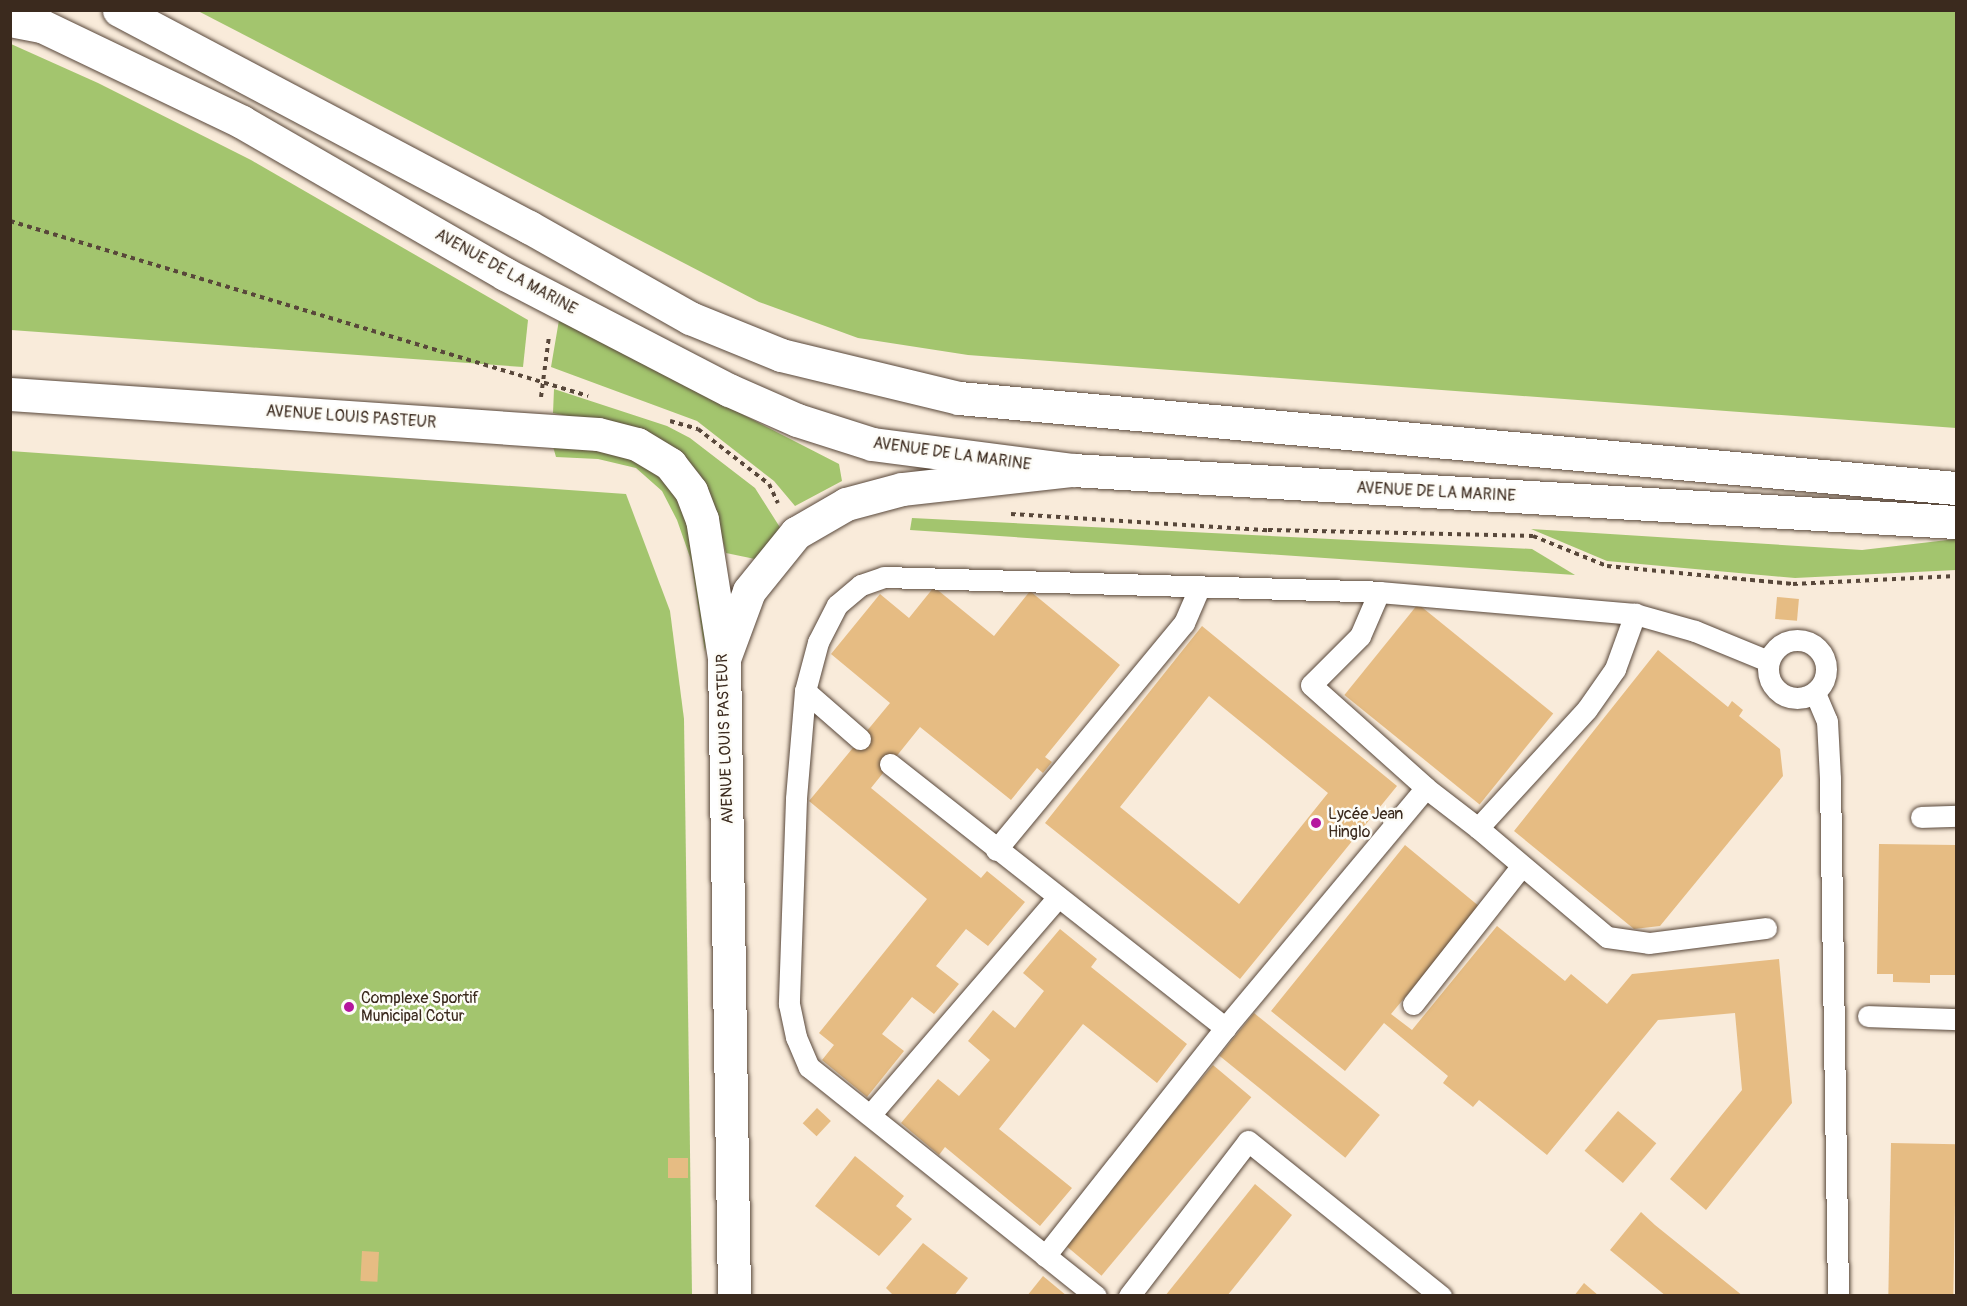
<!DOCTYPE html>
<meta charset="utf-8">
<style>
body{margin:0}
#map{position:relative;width:1967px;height:1306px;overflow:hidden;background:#f9ebda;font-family:Pangolin,sans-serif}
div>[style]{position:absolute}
.green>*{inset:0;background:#a3c56e}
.building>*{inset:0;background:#e6bc83;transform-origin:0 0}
.path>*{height:4px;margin-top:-2px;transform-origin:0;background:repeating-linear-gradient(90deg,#58473a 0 4.5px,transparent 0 9px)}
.roads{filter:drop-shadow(0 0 2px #58473a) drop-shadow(0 0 2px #58473a)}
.lane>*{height:21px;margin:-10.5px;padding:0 10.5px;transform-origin:10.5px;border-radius:10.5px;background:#fff}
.lane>.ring{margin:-10.5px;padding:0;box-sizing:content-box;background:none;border:21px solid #fff;border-radius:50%}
.secondary>*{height:33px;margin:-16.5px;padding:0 16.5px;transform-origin:16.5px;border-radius:16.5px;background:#fff}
.primary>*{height:33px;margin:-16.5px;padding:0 16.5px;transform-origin:16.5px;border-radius:16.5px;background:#fff}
.dots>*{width:16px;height:16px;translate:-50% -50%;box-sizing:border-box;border:3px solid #fdfcf7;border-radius:50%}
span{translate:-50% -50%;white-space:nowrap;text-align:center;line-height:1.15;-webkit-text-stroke:5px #fdfcf7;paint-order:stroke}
.street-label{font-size:16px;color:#3b2a1e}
.poi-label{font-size:16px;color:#3b2a1e}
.left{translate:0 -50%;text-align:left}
.frame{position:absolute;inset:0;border:12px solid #3b2a1e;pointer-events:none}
</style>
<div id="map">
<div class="green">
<div style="clip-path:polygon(198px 11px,1956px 11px,1956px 428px,968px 355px,858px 338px,759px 302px)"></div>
<div style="clip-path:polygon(11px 44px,98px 83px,251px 160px,528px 320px,523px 367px,11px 330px)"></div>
<div style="clip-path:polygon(559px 320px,839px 464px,842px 481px,795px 506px,774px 481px,697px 421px,551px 367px)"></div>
<div style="clip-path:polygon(554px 389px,667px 426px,690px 438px,755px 488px,781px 529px,755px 559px,726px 553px,715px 509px,700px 475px,680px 451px,629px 429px,553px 413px)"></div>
<div style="clip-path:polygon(552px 443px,642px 455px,687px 497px,708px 613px,705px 652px,691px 560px,677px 520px,662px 491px,636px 468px,598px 459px,556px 457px)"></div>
<div style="clip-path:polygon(10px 451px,626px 494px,670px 611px,684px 719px,692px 1295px,11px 1295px)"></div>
<div style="clip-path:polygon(912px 518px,1532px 549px,1575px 575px,910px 530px)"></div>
<div style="clip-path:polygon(1531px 529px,1862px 550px,1956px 539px,1956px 570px,1795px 578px,1607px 561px)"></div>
</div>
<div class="building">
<div style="clip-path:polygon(934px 587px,994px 636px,1030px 591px,1120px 665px,1045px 757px,1052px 762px,1043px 773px,1037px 768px,1011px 800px,920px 727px,871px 788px,981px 878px,987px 871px,1025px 902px,988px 946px,966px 929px,936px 966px,959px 984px,934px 1014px,912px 997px,882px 1034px,904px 1051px,867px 1097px,822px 1060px,834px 1045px,819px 1033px,927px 899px,809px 801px,890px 703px,831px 654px,880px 594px,909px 618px)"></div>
<div style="left:1777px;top:597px;width:22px;height:22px;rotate:5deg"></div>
<div style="left:1418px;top:604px;width:174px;height:117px;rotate:39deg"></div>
<div style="clip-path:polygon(evenodd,1202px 626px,1397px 786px,1240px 979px,1045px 823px,1202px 626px,1209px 696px,1328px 793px,1239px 904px,1120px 807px,1209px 696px)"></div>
<div style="clip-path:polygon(1658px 650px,1728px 707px,1732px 701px,1743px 710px,1739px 716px,1780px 749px,1783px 776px,1660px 926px,1634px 929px,1514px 831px)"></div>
<div style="clip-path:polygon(1879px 844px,1956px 845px,1956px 975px,1930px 975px,1930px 983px,1893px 982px,1893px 974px,1877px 974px)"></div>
<div style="clip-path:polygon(1405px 845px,1480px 907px,1391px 1014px,1412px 1030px,1497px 926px,1565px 981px,1571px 974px,1607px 1004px,1632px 974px,1779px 959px,1792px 1103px,1706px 1210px,1670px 1179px,1742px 1090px,1735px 1013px,1658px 1020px,1547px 1155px,1479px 1100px,1473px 1107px,1443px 1083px,1448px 1076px,1384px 1023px,1345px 1071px,1271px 1011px)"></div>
<div style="clip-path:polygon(1060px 929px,1097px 959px,1091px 967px,1187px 1044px,1157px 1083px,1083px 1024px,999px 1129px,1072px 1188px,1040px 1226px,945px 1147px,939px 1155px,901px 1123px,938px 1079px,959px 1096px,990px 1060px,968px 1041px,993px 1010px,1015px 1028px,1044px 991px,1023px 973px)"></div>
<div style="left:1254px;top:1013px;width:162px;height:55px;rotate:39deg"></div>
<div style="left:1213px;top:1065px;width:50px;height:233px;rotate:40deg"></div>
<div style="left:817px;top:1108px;width:19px;height:21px;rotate:43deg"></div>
<div style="left:1618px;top:1111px;width:50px;height:52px;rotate:40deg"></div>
<div style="left:1891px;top:1143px;width:65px;height:153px;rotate:1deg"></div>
<div style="clip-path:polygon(855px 1156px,904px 1196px,896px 1206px,912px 1219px,879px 1256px,815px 1206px)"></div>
<div style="left:668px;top:1158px;width:20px;height:20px"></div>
<div style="clip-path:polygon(1255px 1184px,1292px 1215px,1227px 1296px,1165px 1296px)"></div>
<div style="clip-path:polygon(1641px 1212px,1655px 1225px,1743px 1296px,1666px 1296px,1610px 1250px)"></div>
<div style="clip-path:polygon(923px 1243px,968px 1278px,954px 1296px,894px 1296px,886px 1288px)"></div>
<div style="left:362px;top:1251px;width:17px;height:30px;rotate:3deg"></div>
<div style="clip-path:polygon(1043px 1276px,1067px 1296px,1027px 1296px)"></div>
<div style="clip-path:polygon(1584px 1283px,1599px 1296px,1574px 1296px)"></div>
</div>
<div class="path">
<div style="left:10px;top:221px;width:604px;rotate:16.84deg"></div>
<div style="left:541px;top:397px;width:62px;rotate:-82.5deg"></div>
<div style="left:670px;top:421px;width:29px;rotate:16deg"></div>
<div style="left:698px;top:429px;width:90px;rotate:37.8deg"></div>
<div style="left:769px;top:484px;width:21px;rotate:65deg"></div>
<div style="left:1011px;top:514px;width:257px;rotate:3.6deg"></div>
<div style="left:1268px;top:530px;width:265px;rotate:1.3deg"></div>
<div style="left:1533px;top:536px;width:80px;rotate:22.1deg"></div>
<div style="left:1607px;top:566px;width:187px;rotate:5.5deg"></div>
<div style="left:1793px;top:584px;width:163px;rotate:-2.8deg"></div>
</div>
<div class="roads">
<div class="lane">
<div style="left:1379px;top:592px;width:48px;rotate:113.4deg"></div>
<div style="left:1360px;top:636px;width:69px;rotate:135deg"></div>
<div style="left:1311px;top:685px;width:154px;rotate:41.8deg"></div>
<div style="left:1426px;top:788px;width:66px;rotate:37.6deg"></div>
<div style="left:1478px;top:828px;width:161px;rotate:-47.5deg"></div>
<div style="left:1587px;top:709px;width:49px;rotate:-55deg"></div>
<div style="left:1615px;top:669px;width:59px;rotate:-70deg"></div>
<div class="ring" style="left:1768px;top:640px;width:37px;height:37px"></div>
<div style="left:805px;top:691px;width:108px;rotate:94.8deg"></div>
<div style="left:796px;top:799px;width:205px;rotate:92deg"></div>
<div style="left:789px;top:1004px;width:34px;rotate:78deg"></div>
<div style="left:796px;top:1037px;width:33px;rotate:67deg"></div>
<div style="left:809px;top:1067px;width:367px;rotate:38.6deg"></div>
<div style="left:1815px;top:693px;width:30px;rotate:67deg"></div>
<div style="left:1827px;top:721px;width:58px;rotate:87deg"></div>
<div style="left:1830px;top:779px;width:517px;rotate:89.11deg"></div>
<div style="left:860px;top:739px;width:73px;rotate:-138.9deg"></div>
<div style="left:805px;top:691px;width:51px;rotate:-75.1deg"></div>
<div style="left:818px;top:642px;width:42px;rotate:-62.8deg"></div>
<div style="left:837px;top:605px;width:31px;rotate:-40deg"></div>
<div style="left:861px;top:585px;width:24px;rotate:-19deg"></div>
<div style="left:884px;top:577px;width:495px;rotate:1.7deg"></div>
<div style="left:1379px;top:592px;width:257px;rotate:4.9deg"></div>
<div style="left:1635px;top:614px;width:62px;rotate:15.8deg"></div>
<div style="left:1695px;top:631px;width:79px;rotate:22.3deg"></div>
<div style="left:890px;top:764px;width:427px;rotate:38.2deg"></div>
<div style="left:1921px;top:817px;width:35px;rotate:-2deg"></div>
<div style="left:1478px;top:828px;width:169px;rotate:40.2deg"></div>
<div style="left:1607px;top:937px;width:42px;rotate:8.1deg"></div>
<div style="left:1649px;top:943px;width:118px;rotate:-7.3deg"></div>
<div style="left:996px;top:850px;width:295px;rotate:-50.4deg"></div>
<div style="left:1184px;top:623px;width:40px;rotate:-66.6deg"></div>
<div style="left:1413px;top:1004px;width:174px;rotate:-51.8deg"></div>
<div style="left:1868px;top:1016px;width:88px;rotate:2deg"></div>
<div style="left:870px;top:1115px;width:288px;rotate:-49.2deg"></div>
<div style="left:1045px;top:1256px;width:290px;rotate:-51.7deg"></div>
<div style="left:1225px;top:1028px;width:313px;rotate:-50.1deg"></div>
<div style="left:1129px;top:1296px;width:195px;rotate:-52.5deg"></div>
<div style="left:1248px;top:1141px;width:248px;rotate:38.8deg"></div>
</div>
<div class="secondary">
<div style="left:119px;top:10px;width:464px;rotate:27.9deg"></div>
<div style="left:529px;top:227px;width:185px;rotate:29.5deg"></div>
<div style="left:690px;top:318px;width:98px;rotate:22.1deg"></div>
<div style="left:781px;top:355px;width:183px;rotate:13.6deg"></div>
<div style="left:959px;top:398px;width:1001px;rotate:5.16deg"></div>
<div style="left:10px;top:20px;width:33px;rotate:11deg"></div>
<div style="left:42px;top:26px;width:222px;rotate:25.6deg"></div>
<div style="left:242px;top:122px;width:304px;rotate:30deg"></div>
<div style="left:505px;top:274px;width:252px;rotate:27.4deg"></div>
<div style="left:729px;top:390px;width:74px;rotate:23.8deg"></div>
<div style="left:797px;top:420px;width:79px;rotate:17.7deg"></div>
<div style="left:872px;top:444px;width:202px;rotate:7.4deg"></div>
<div style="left:1072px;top:470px;width:886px;rotate:3.37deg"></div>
</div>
<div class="primary">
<div style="left:10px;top:394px;width:589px;rotate:3.89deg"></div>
<div style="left:598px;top:434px;width:40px;rotate:14.4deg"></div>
<div style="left:637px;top:444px;width:39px;rotate:31deg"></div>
<div style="left:670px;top:464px;width:34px;rotate:52deg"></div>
<div style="left:691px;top:491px;width:30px;rotate:69deg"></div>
<div style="left:702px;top:519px;width:141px;rotate:81deg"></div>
<div style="left:724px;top:658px;width:638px;rotate:89.1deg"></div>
<div style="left:725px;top:656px;width:69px;rotate:-69.7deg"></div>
<div style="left:749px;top:591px;width:75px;rotate:-51deg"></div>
<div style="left:796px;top:533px;width:58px;rotate:-30.1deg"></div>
<div style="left:846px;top:504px;width:58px;rotate:-15deg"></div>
<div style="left:902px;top:489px;width:171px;rotate:-6.4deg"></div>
</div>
</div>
<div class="dots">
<div style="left:1316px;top:823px;background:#b5179e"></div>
<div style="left:349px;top:1007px;background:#b5179e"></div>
</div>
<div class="street-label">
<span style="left:506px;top:272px;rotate:29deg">AVENUE DE LA MARINE</span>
<span style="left:351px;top:417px;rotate:4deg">AVENUE LOUIS PASTEUR</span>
<span style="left:952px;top:454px;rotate:8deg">AVENUE DE LA MARINE</span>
<span style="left:1436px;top:492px;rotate:3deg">AVENUE DE LA MARINE</span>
<span style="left:725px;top:739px;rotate:-92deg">AVENUE LOUIS PASTEUR</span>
</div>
<div class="poi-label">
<span class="left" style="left:1328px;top:823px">Lycée Jean<br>Hinglo</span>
<span class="left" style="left:361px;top:1007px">Complexe Sportif<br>Municipal Cotur</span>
</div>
<div class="frame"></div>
</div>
